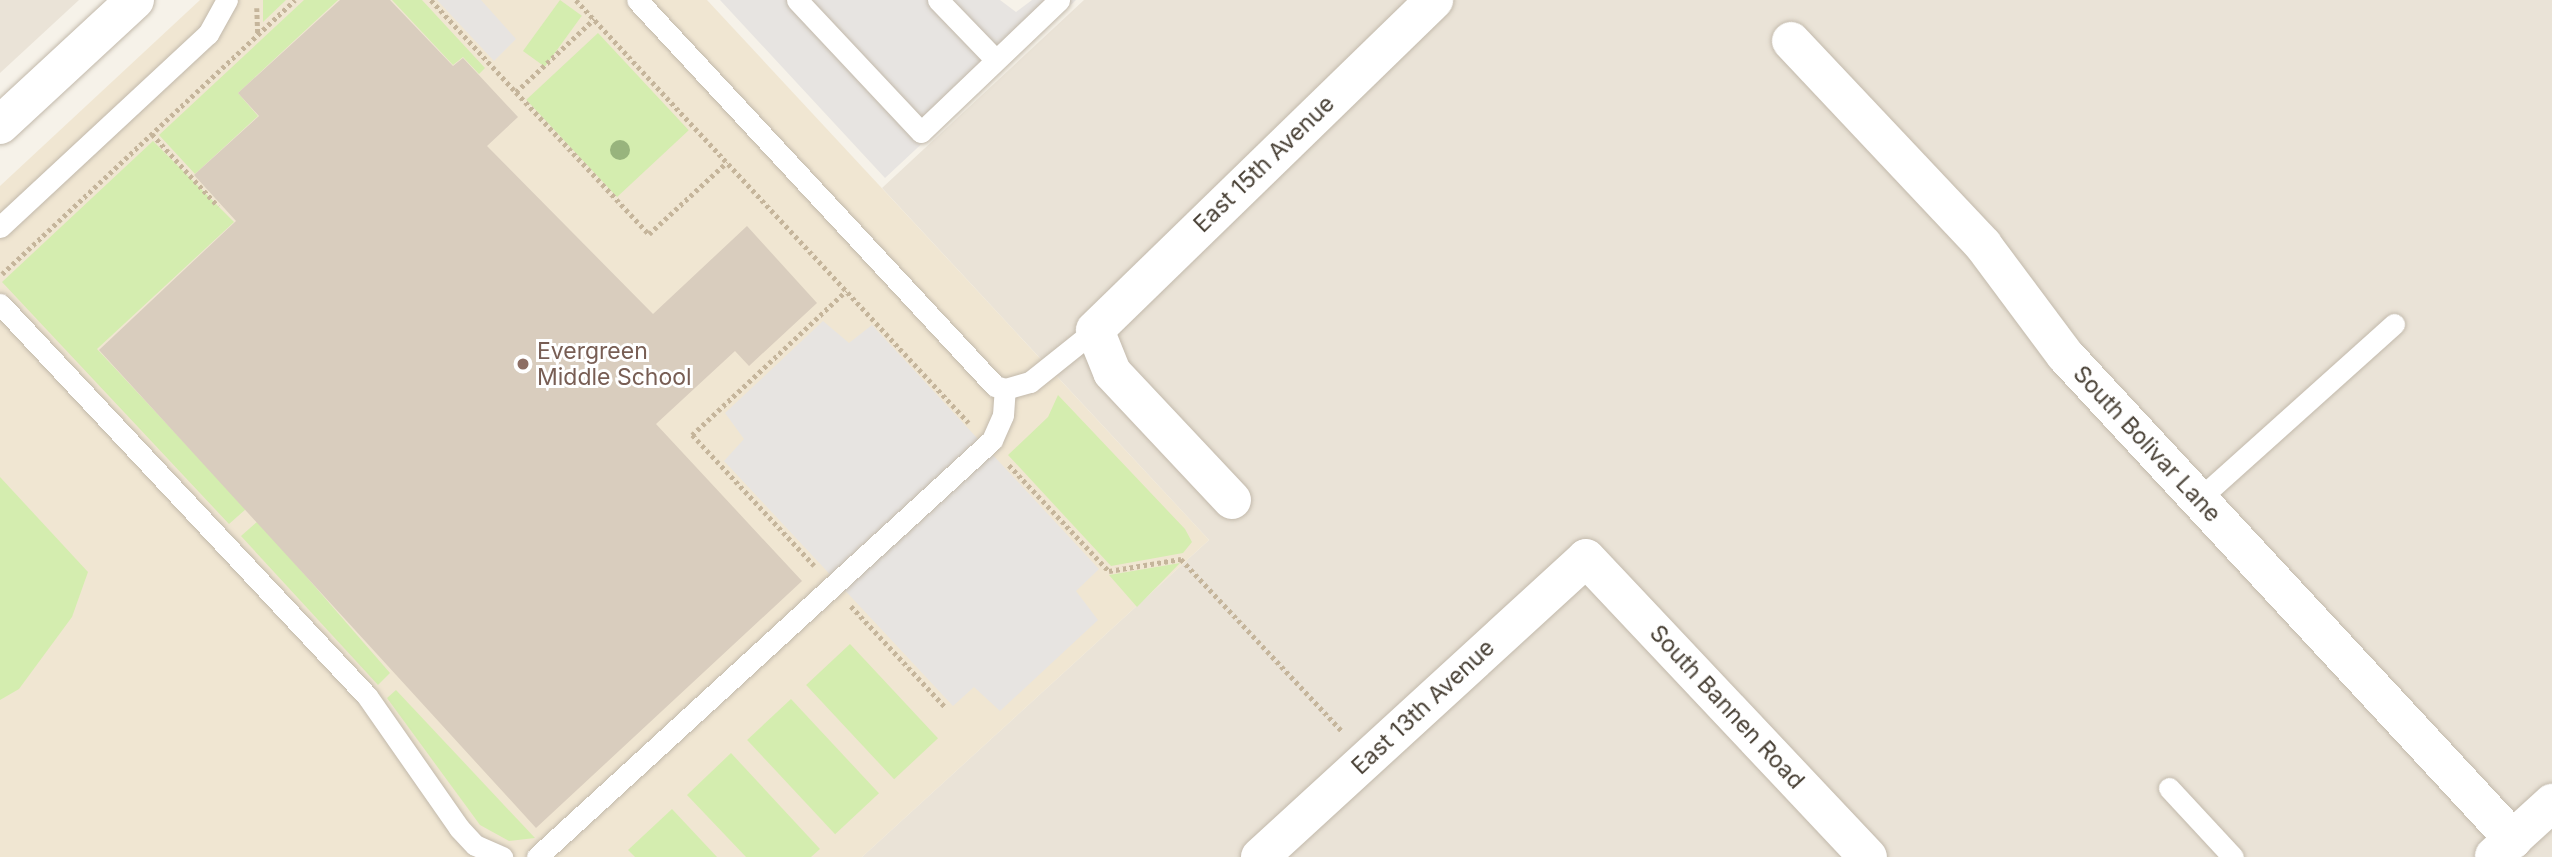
<!DOCTYPE html>
<style>
body{margin:0}
#map{position:relative;width:2552px;height:857px;overflow:hidden;background:#f6f2e9;font-family:Inter,sans-serif}
div>[style]{position:absolute}
.residential>*{inset:0;background:#eae3d7}
.education>*{inset:0;background:#f0e6d2}
.green>*{inset:0;background:#d4edaf;transform-origin:0 0}
.parking>*{inset:0;background:#e7e4e1}
.building>*{inset:0;background:#d9cdbe}
.path>*{height:4.5px;margin-top:-2.25px;transform-origin:0;background:repeating-linear-gradient(90deg,#c5b59b 0 3.5px,transparent 0 7px)}
.roads{filter:drop-shadow(0 0 2px #c2b9ab) drop-shadow(0 0 2px #c2b9ab)}
.service>*{height:21px;margin:-10.5px;padding:0 10.5px;transform-origin:10.5px;border-radius:10.5px;background:#fff}
.minor>*{height:38px;margin:-19px;padding:0 19px;transform-origin:19px;border-radius:19px;background:#fff}
.tertiary>*{height:38px;margin:-19px;padding:0 19px;transform-origin:19px;border-radius:19px;background:#fff}
.trees>*{width:20px;height:20px;margin:-10px;border-radius:50%;background:#98b47d}
.dots>*{width:19px;height:19px;translate:-50% -50%;box-sizing:border-box;border:4px solid #fff;border-radius:50%}
span{translate:-50% -50%;white-space:nowrap;text-align:center;line-height:1.15;-webkit-text-stroke:6px #fff;paint-order:stroke}
.street-label{font-size:23px;color:#4a4237}
.education-label{font-size:23px;color:#785e54}
.left{translate:0 -50%;text-align:left}
</style>
<div id="map">
<div class="residential">
<div style="clip-path:polygon(0 0,79px 0,0 73px)"></div>
<div style="clip-path:polygon(1084px 0,2552px 0,2552px 857px,862px 857px,1209px 540px,882px 188px)"></div>
</div>
<div class="education">
<div style="clip-path:polygon(200px 0,707px 0,1209px 540px,862px 857px,0 857px,0 186px)"></div>
</div>
<div class="green">
<div style="clip-path:polygon(263px 0,286px 0,263px 22px)"></div>
<div style="clip-path:polygon(304px 0,338px 0,238px 93px,258px 116px,195px 174px,159px 135px)"></div>
<div style="clip-path:polygon(392px 0,422px 0,485px 68px,479px 74px,463px 57px,453px 65px)"></div>
<div style="left:560px;top:0;width:27px;height:63px;rotate:36deg"></div>
<div style="left:598px;top:33px;width:133px;height:98px;rotate:47deg"></div>
<div style="clip-path:polygon(153px 141px,234px 222px,97px 349px,246px 509px,229px 524px,2px 282px)"></div>
<div style="clip-path:polygon(1058px 395px,1185px 529px,1192px 542px,1183px 553px,1111px 566px,1008px 455px,1048px 417px)"></div>
<div style="clip-path:polygon(0 477px,88px 572px,72px 617px,19px 689px,0 700px)"></div>
<div style="clip-path:polygon(258px 521px,390px 673px,378px 685px,241px 536px)"></div>
<div style="clip-path:polygon(1180px 563px,1137px 607px,1109px 575px)"></div>
<div style="left:850px;top:644px;width:129px;height:60px;rotate:47deg"></div>
<div style="clip-path:polygon(396px 690px,535px 838px,509px 841px,480px 825px,387px 698px)"></div>
<div style="left:791px;top:699px;width:129px;height:60px;rotate:47deg"></div>
<div style="clip-path:polygon(731px 753px,820px 849px,811px 857px,746px 857px,687px 795px)"></div>
<div style="clip-path:polygon(672px 809px,717px 857px,635px 857px,628px 850px)"></div>
</div>
<div class="parking">
<div style="clip-path:polygon(437px 0,481px 0,516px 39px,494px 61px)"></div>
<div style="clip-path:polygon(720px 0,1000px 0,1016px 12px,1032px 0,1076px 0,885px 178px)"></div>
<div style="clip-path:polygon(823px 321px,849px 343px,872px 325px,1099px 569px,1076px 591px,1098px 620px,1000px 711px,974px 687px,953px 706px,724px 461px,744px 439px,725px 413px)"></div>
</div>
<div class="building">
<div style="clip-path:polygon(340px 0,390px 0,453px 66px,463px 58px,518px 117px,487px 146px,653px 314px,747px 226px,817px 303px,749px 366px,735px 351px,656px 424px,802px 581px,536px 828px,99px 350px,236px 221px,194px 175px,259px 116px,238px 93px)"></div>
</div>
<div class="path">
<div style="left:431px;top:0;width:125px;rotate:47.3deg"></div>
<div style="left:516px;top:92px;width:107px;rotate:-43.1deg"></div>
<div style="left:576px;top:0;width:577px;rotate:47.11deg"></div>
<div style="left:257px;top:8px;width:26px;rotate:88deg"></div>
<div style="left:516px;top:92px;width:195px;rotate:46.9deg"></div>
<div style="left:649px;top:234px;width:106px;rotate:-42.7deg"></div>
<div style="left:152px;top:134px;width:98px;rotate:47.5deg"></div>
<div style="left:2px;top:274px;width:401px;rotate:-43.1deg"></div>
<div style="left:1009px;top:465px;width:146px;rotate:46.7deg"></div>
<div style="left:1109px;top:571px;width:73px;rotate:-9.5deg"></div>
<div style="left:1181px;top:559px;width:237px;rotate:46.9deg"></div>
<div style="left:814px;top:566px;width:179px;rotate:-133deg"></div>
<div style="left:692px;top:435px;width:211px;rotate:-43.1deg"></div>
<div style="left:851px;top:606px;width:139px;rotate:47deg"></div>
</div>
<div class="roads">
<div class="service">
<div style="left:797px;top:0;width:181px;rotate:46.8deg"></div>
<div style="left:921px;top:132px;width:191px;rotate:-43.7deg"></div>
<div style="left:938px;top:0;width:83px;rotate:46deg"></div>
<div style="left:0;top:227px;width:284px;rotate:-42.9deg"></div>
<div style="left:208px;top:34px;width:39px;rotate:-61deg"></div>
<div style="left:0;top:304px;width:537px;rotate:46.89deg"></div>
<div style="left:367px;top:696px;width:161px;rotate:55.1deg"></div>
<div style="left:459px;top:828px;width:23px;rotate:47deg"></div>
<div style="left:475px;top:845px;width:30px;rotate:24deg"></div>
<div style="left:1005px;top:389px;width:26px;rotate:-16deg"></div>
<div style="left:1030px;top:382px;width:83px;rotate:-38.7deg"></div>
<div style="left:2199px;top:499px;width:262px;rotate:-41.9deg"></div>
<div style="left:2169px;top:788px;width:94px;rotate:47.2deg"></div>
<div style="left:537px;top:857px;width:617px;rotate:-42.5deg"></div>
<div style="left:992px;top:440px;width:27px;rotate:-66deg"></div>
<div style="left:1003px;top:415px;width:26px;rotate:-86deg"></div>
<div style="left:1005px;top:389px;width:10px;rotate:-163deg"></div>
<div style="left:995px;top:386px;width:526px;rotate:-132.84deg"></div>
</div>
<div class="minor">
<div style="left:1791px;top:41px;width:280px;rotate:46.7deg"></div>
<div style="left:1983px;top:245px;width:137px;rotate:53.3deg"></div>
<div style="left:2065px;top:355px;width:660px;rotate:47.21deg"></div>
<div style="left:1232px;top:500px;width:175px;rotate:-133.2deg"></div>
<div style="left:1112px;top:372px;width:45px;rotate:-112deg"></div>
<div style="left:1095px;top:330px;width:473px;rotate:-44.2deg"></div>
<div style="left:2494px;top:856px;width:79px;rotate:-42.4deg"></div>
<div style="left:1260px;top:857px;width:442px;rotate:-42.5deg"></div>
<div style="left:1586px;top:558px;width:411px;rotate:46.7deg"></div>
</div>
<div class="tertiary">
<div style="left:0;top:125px;width:184px;rotate:-42.8deg"></div>
</div>
</div>
<div class="trees">
<div style="left:620px;top:150px"></div>
</div>
<div class="dots">
<div style="left:523px;top:364px;background:#8d6e63"></div>
</div>
<div class="street-label">
<span style="left:1264px;top:164px;rotate:-44deg">East 15th Avenue</span>
<span style="left:2147px;top:444px;rotate:47deg">South Bolivar Lane</span>
<span style="left:1423px;top:707px;rotate:-43deg">East 13th Avenue</span>
<span style="left:1727px;top:707px;rotate:47deg">South Bannen Road</span>
</div>
<div class="education-label">
<span class="left" style="left:537px;top:364px">Evergreen<br>Middle School</span>
</div>
</div>
